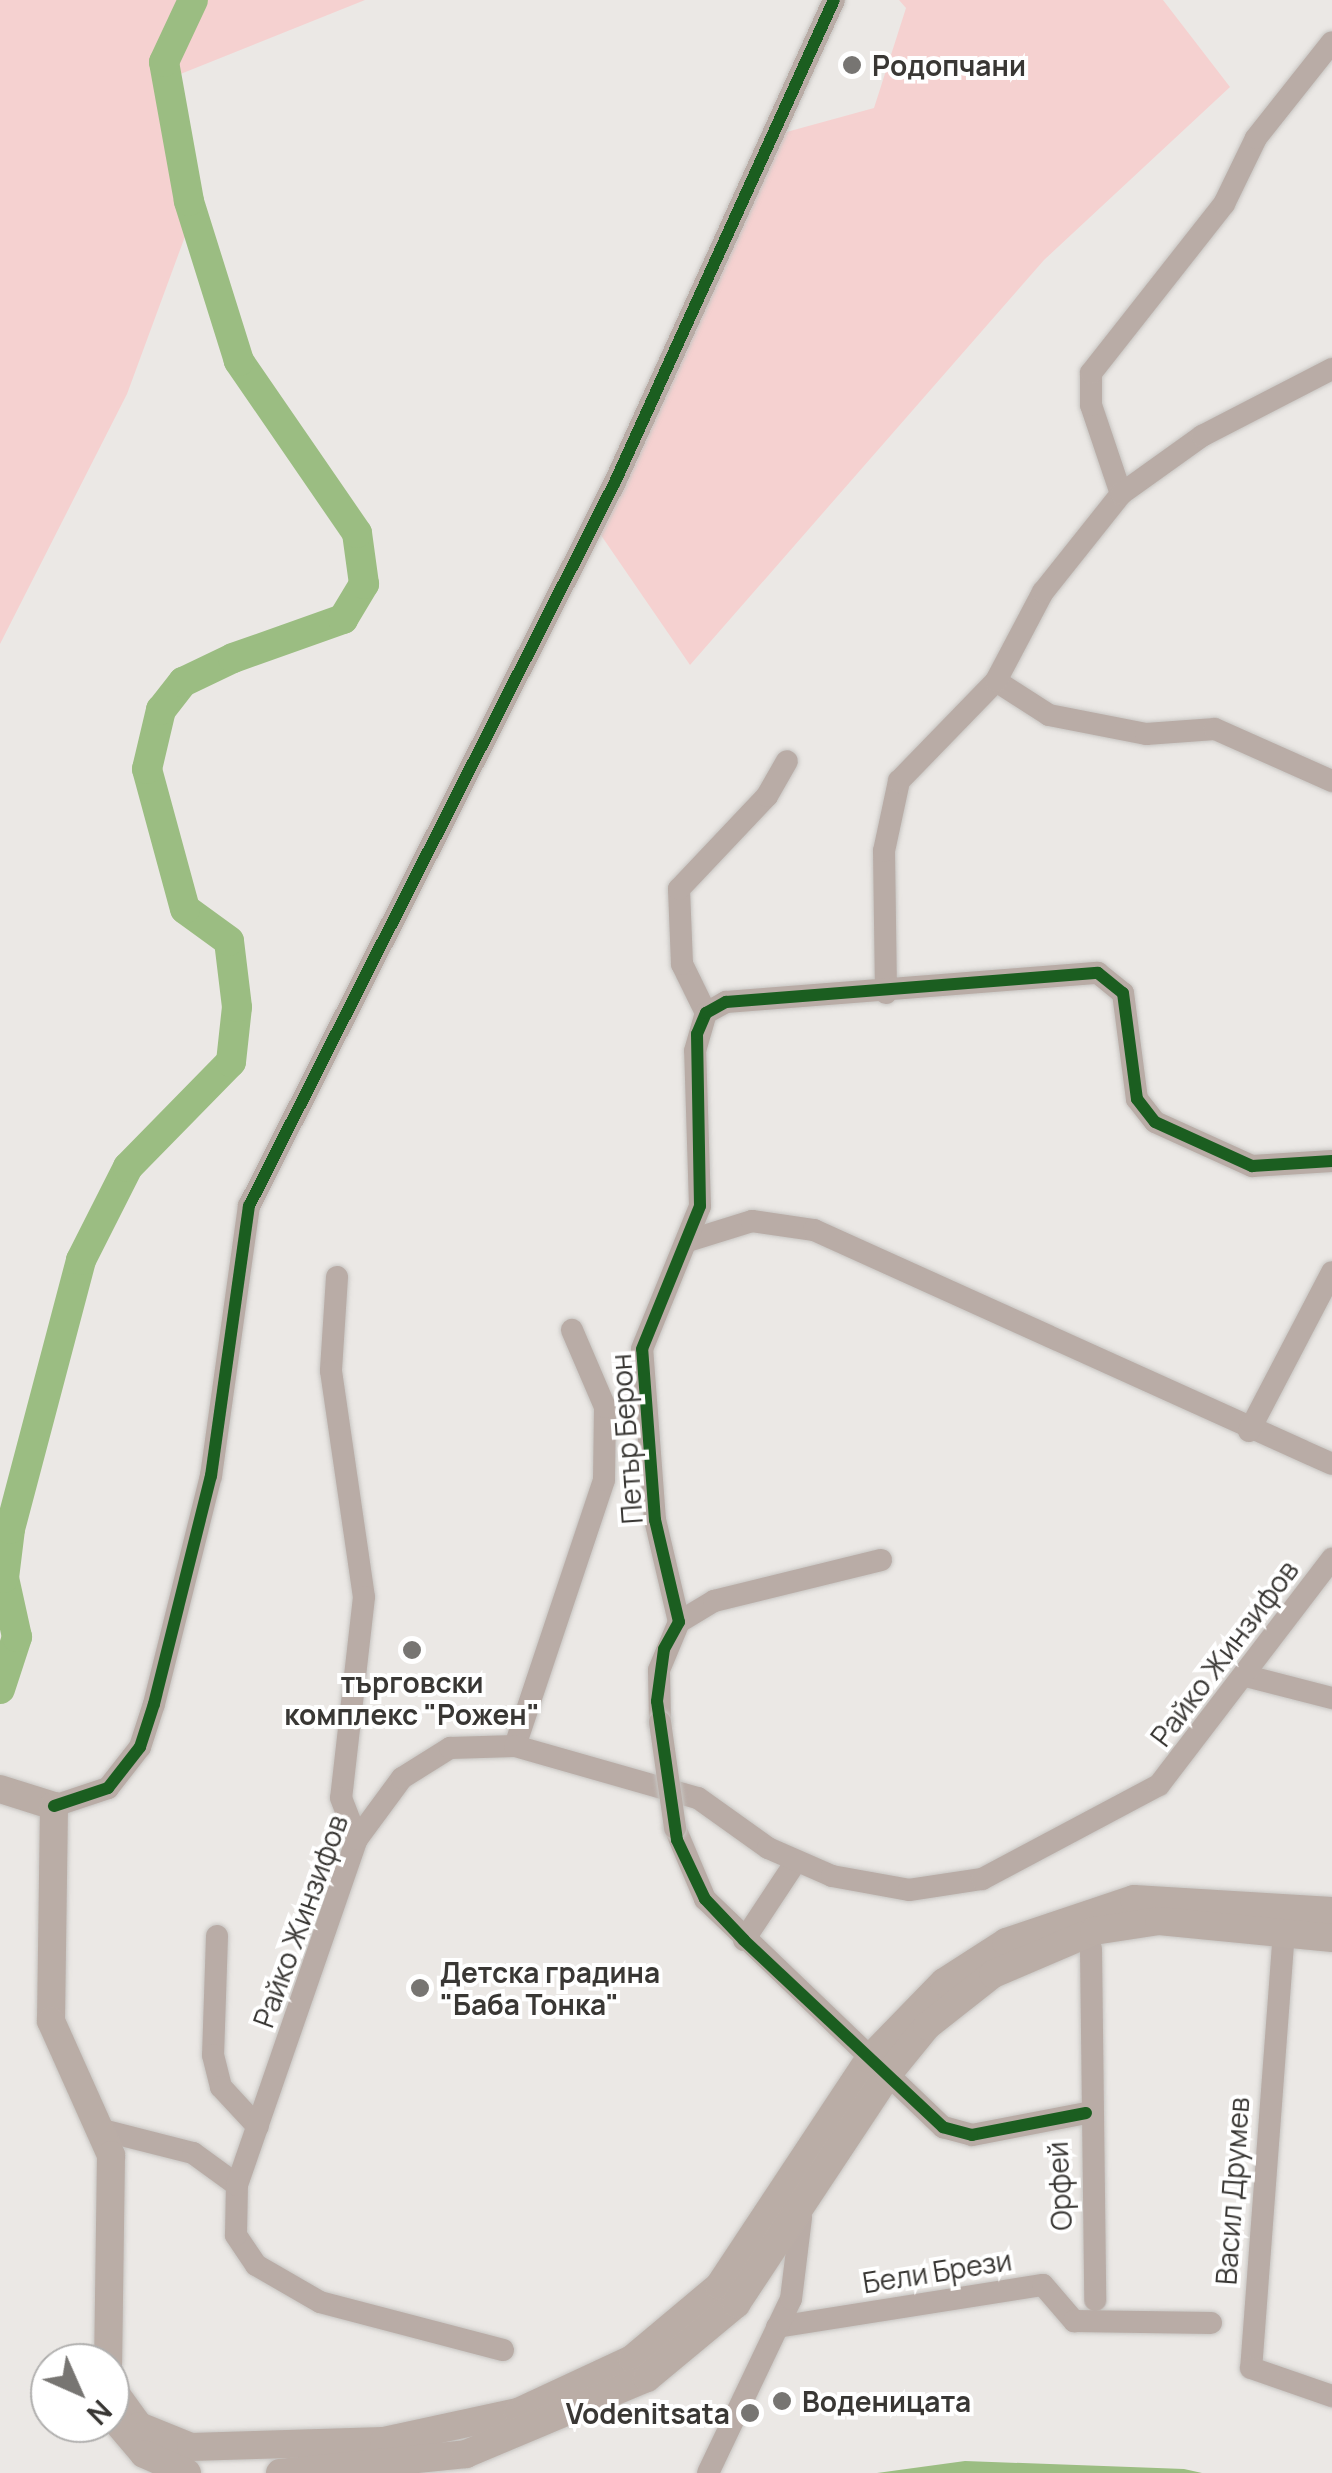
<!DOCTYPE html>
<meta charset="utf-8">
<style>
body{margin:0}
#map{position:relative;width:1332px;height:2473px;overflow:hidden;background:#ebe8e5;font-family:Manrope,sans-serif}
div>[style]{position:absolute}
.green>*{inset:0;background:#f5d1d0}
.water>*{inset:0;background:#9bbd82}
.river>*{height:30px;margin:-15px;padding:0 15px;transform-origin:15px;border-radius:15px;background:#9bbd82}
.roads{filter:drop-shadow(0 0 2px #c7c5c2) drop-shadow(0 0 2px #c7c5c2)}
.minor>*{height:22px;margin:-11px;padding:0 11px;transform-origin:11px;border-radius:11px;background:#b9aca6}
.major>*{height:28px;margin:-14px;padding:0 14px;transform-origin:14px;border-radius:14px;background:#baada6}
.bridges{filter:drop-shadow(0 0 2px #c7c5c2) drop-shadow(0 0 2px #c7c5c2)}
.minor-bridge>*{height:22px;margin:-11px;padding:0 11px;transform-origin:11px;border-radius:11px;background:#b9aca6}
.cycleway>*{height:12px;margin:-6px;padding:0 6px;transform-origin:6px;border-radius:6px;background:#1b5e20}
.dots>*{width:28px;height:28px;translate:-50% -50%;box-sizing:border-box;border:5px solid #fff;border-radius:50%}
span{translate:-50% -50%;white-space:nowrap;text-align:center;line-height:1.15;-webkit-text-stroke:8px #fff;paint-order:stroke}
.poi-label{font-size:28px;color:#393734;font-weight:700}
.left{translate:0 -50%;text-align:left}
.right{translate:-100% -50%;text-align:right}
.street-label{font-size:28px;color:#393734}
.north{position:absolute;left:30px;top:2343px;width:100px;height:100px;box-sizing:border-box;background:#fff;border:2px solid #b0afae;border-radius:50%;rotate:135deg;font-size:28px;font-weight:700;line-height:40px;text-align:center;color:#393734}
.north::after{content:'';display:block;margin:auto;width:35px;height:45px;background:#777572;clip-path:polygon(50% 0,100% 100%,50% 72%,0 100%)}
</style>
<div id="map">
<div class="green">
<div style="clip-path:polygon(0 0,365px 0,168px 79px,187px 231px,127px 394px,0 644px)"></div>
<div style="clip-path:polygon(899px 0,1163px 0,1230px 87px,1044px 260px,690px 665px,594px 525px,772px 136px,874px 108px,906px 8px)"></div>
</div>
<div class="water">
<div style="clip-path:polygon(965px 2461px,1184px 2469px,1202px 2473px,877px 2473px)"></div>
</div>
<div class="river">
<div style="left:0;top:1689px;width:55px;rotate:-71.9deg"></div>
<div style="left:17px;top:1637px;width:60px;rotate:-102.4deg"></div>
<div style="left:4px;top:1578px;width:49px;rotate:-83deg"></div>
<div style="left:10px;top:1529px;width:278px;rotate:-75.2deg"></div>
<div style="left:81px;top:1260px;width:104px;rotate:-63.2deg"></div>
<div style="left:128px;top:1167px;width:147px;rotate:-45.6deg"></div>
<div style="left:231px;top:1062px;width:55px;rotate:-83.8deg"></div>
<div style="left:237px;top:1007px;width:66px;rotate:-96.9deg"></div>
<div style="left:229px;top:941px;width:54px;rotate:-144deg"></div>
<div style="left:185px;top:909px;width:145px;rotate:-105.2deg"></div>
<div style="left:147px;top:769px;width:61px;rotate:-76.7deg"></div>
<div style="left:161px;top:710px;width:36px;rotate:-52deg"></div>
<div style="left:183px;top:682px;width:55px;rotate:-25.6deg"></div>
<div style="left:233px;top:658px;width:117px;rotate:-19.5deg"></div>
<div style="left:343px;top:619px;width:41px;rotate:-59deg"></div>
<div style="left:364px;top:584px;width:51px;rotate:-97.8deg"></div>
<div style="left:357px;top:533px;width:209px;rotate:-124.5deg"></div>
<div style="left:239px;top:361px;width:168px;rotate:-107.4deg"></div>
<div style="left:189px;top:201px;width:141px;rotate:-100.2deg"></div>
<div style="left:164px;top:62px;width:68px;rotate:-64.9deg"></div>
</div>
<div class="roads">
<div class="minor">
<div style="left:1121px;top:494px;width:94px;rotate:-108.6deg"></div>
<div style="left:1091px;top:405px;width:32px;rotate:-90deg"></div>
<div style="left:1091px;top:373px;width:215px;rotate:-51.8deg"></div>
<div style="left:1224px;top:204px;width:73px;rotate:-64.1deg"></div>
<div style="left:1256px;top:138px;width:122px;rotate:-51.6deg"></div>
<div style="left:996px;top:681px;width:63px;rotate:32.7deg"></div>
<div style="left:1049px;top:715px;width:99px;rotate:11.1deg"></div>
<div style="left:1146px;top:734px;width:69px;rotate:-4.1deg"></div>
<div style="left:1215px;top:729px;width:128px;rotate:24deg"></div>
<div style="left:886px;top:993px;width:142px;rotate:-90.8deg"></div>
<div style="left:884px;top:851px;width:72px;rotate:-77.9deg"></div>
<div style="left:899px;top:781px;width:139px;rotate:-45.9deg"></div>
<div style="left:996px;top:681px;width:101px;rotate:-62.2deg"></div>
<div style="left:1043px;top:592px;width:125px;rotate:-51.5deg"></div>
<div style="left:1121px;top:494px;width:100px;rotate:-35.6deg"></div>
<div style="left:1202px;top:436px;width:146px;rotate:-27.3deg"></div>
<div style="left:706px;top:1013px;width:55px;rotate:-116.1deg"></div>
<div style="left:682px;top:964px;width:75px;rotate:-92.3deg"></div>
<div style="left:679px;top:889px;width:128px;rotate:-46.6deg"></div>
<div style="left:767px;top:796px;width:40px;rotate:-60.3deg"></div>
<div style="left:691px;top:1240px;width:64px;rotate:-17.3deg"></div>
<div style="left:752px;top:1221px;width:63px;rotate:8.3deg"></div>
<div style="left:814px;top:1230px;width:568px;rotate:24.31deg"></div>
<div style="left:337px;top:1277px;width:94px;rotate:93.7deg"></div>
<div style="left:331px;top:1371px;width:228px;rotate:81.7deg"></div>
<div style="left:364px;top:1597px;width:202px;rotate:96.5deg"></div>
<div style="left:341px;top:1798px;width:44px;rotate:68.7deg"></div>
<div style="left:1249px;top:1431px;width:179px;rotate:-62.4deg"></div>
<div style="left:679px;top:1622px;width:41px;rotate:-31deg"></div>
<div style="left:714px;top:1601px;width:172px;rotate:-13.8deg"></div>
<div style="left:1250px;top:1677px;width:85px;rotate:14.4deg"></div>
<div style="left:660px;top:1722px;width:52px;rotate:-91.1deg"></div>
<div style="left:659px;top:1670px;width:52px;rotate:-67.4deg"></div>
<div style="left:679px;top:1622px;width:105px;rotate:-103.2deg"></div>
<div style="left:655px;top:1520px;width:171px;rotate:-94.3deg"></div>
<div style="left:642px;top:1349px;width:154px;rotate:-67.9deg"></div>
<div style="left:700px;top:1206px;width:155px;rotate:-91.8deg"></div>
<div style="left:695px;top:1051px;width:40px;rotate:-74deg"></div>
<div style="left:706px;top:1013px;width:23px;rotate:-29deg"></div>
<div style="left:726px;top:1002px;width:373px;rotate:-4.5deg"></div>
<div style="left:1098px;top:973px;width:32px;rotate:39deg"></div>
<div style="left:1123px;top:993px;width:107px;rotate:82.5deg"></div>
<div style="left:1137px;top:1099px;width:29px;rotate:52deg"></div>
<div style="left:1155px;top:1122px;width:107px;rotate:24.4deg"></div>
<div style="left:1252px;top:1166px;width:80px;rotate:-3.6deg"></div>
<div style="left:515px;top:1746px;width:280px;rotate:-71.5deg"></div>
<div style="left:604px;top:1480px;width:73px;rotate:-89.2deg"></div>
<div style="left:605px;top:1407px;width:84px;rotate:-113.2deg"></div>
<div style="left:54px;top:1806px;width:57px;rotate:-18.4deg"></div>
<div style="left:108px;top:1788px;width:52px;rotate:-52deg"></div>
<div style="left:140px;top:1747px;width:45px;rotate:-72deg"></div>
<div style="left:154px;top:1704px;width:235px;rotate:-76deg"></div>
<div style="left:211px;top:1476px;width:273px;rotate:-82deg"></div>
<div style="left:249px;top:1206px;width:811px;rotate:-63.18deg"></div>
<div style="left:615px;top:482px;width:529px;rotate:-65.57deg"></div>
<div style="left:675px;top:1828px;width:77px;rotate:67.1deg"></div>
<div style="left:705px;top:1899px;width:330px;rotate:43.8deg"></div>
<div style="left:943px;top:2127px;width:30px;rotate:15deg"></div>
<div style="left:972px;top:2135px;width:116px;rotate:-10.9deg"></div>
<div style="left:1284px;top:1931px;width:438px;rotate:94.3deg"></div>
<div style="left:1251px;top:2368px;width:86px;rotate:19.1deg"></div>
<div style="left:217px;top:1936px;width:119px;rotate:91.9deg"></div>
<div style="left:213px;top:2055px;width:33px;rotate:76deg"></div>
<div style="left:221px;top:2087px;width:54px;rotate:47.2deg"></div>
<div style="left:744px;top:1940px;width:92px;rotate:-56.5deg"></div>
<div style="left:1091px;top:1949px;width:351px;rotate:89.3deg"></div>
<div style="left:106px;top:2131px;width:90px;rotate:14.2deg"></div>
<div style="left:193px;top:2153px;width:54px;rotate:36deg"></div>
<div style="left:777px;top:2327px;width:269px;rotate:-9deg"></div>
<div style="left:1043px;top:2285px;width:48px;rotate:49.3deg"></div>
<div style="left:1074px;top:2321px;width:137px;rotate:0.8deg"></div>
<div style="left:503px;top:2350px;width:189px;rotate:-165.3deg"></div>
<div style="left:320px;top:2302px;width:74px;rotate:-150deg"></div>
<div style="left:256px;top:2265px;width:36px;rotate:-124deg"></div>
<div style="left:236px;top:2235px;width:50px;rotate:-88.9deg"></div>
<div style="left:237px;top:2185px;width:366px;rotate:-70.9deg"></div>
<div style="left:357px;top:1839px;width:76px;rotate:-53.6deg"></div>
<div style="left:402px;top:1778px;width:57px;rotate:-32deg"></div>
<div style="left:450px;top:1748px;width:65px;rotate:-1.8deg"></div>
<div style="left:515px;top:1746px;width:190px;rotate:15.9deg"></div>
<div style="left:698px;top:1798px;width:86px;rotate:35.5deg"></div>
<div style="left:768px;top:1848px;width:70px;rotate:23.6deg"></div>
<div style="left:832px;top:1876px;width:78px;rotate:10.3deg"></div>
<div style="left:909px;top:1890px;width:74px;rotate:-8.6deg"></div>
<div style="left:982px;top:1879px;width:200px;rotate:-28deg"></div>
<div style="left:1159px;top:1785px;width:285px;rotate:-52.6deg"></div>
<div style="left:708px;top:2473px;width:193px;rotate:-64.5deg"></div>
<div style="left:791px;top:2299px;width:82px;rotate:-83deg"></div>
</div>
<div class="major">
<div style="left:0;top:1789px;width:57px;rotate:17.5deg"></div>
<div style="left:54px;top:1806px;width:215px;rotate:90.8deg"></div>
<div style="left:51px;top:2021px;width:147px;rotate:65.9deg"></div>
<div style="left:111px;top:2155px;width:208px;rotate:90.8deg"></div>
<div style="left:110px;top:2386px;width:49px;rotate:54.1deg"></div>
<div style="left:139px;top:2426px;width:56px;rotate:22deg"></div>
<div style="left:191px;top:2447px;width:193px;rotate:-1.8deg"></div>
<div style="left:384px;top:2441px;width:137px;rotate:-12.2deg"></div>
<div style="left:518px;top:2412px;width:126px;rotate:-24.9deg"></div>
<div style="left:632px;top:2359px;width:114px;rotate:-40deg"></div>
<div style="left:719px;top:2286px;width:272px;rotate:-56.5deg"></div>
<div style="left:869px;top:2059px;width:107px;rotate:-45.8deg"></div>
<div style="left:944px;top:1982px;width:74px;rotate:-32.8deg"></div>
<div style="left:1006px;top:1942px;width:135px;rotate:-18.6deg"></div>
<div style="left:1134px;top:1899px;width:198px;rotate:3.5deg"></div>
<div style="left:116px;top:2421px;width:43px;rotate:49.7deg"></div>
<div style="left:144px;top:2454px;width:47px;rotate:23.8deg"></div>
<div style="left:280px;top:2473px;width:187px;rotate:-5.8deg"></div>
<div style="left:466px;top:2454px;width:196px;rotate:-22.8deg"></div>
<div style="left:647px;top:2378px;width:116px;rotate:-39.7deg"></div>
<div style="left:736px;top:2304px;width:276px;rotate:-56.5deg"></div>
<div style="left:888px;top:2074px;width:62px;rotate:-50.9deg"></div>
<div style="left:927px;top:2026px;width:84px;rotate:-38.2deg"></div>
<div style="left:993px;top:1974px;width:110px;rotate:-23.1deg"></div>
<div style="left:1094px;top:1931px;width:66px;rotate:-8.7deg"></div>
<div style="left:1159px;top:1921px;width:174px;rotate:5.6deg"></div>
</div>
</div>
<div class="bridges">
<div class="minor-bridge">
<div style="left:660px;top:1722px;width:107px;rotate:81.9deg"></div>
</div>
</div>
<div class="cycleway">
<div style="left:54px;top:1806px;width:57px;rotate:-18.4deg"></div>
<div style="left:108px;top:1788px;width:52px;rotate:-52deg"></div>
<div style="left:140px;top:1747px;width:45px;rotate:-72deg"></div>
<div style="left:154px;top:1704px;width:235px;rotate:-76deg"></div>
<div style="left:211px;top:1476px;width:273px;rotate:-82deg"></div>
<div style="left:249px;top:1206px;width:811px;rotate:-63.18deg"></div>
<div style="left:615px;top:482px;width:529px;rotate:-65.57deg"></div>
<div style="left:1086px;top:2113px;width:116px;rotate:169.1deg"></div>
<div style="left:972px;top:2135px;width:30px;rotate:-165deg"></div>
<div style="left:943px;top:2127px;width:273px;rotate:-136.8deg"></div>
<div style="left:744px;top:1940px;width:57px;rotate:-133.6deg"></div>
<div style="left:705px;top:1899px;width:65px;rotate:-115.4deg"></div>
<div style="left:677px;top:1840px;width:140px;rotate:-98.2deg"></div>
<div style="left:657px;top:1701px;width:52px;rotate:-82.3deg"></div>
<div style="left:664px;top:1649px;width:31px;rotate:-61deg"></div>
<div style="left:679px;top:1622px;width:105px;rotate:-103.2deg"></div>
<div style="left:655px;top:1520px;width:171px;rotate:-94.3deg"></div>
<div style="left:642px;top:1349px;width:154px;rotate:-67.9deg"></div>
<div style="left:700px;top:1206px;width:172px;rotate:-91deg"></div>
<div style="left:697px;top:1034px;width:23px;rotate:-67deg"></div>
<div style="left:706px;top:1013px;width:23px;rotate:-29deg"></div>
<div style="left:726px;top:1002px;width:373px;rotate:-4.5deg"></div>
<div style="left:1098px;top:973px;width:32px;rotate:39deg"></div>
<div style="left:1123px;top:993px;width:107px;rotate:82.5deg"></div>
<div style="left:1137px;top:1099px;width:29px;rotate:52deg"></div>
<div style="left:1155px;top:1122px;width:107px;rotate:24.4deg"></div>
<div style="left:1252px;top:1166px;width:80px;rotate:-3.6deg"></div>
</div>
<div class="dots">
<div style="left:852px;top:65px;background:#777572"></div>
<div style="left:412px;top:1650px;background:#777572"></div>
<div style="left:420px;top:1988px;background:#777572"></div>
<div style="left:782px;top:2401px;background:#777572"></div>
<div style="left:750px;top:2413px;background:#777572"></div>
</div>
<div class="poi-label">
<span class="left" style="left:872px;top:65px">Родопчани</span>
<span style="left:412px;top:1698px">търговски<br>комплекс "Рожен"</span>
<span class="left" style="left:440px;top:1988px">Детска градина<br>"Баба Тонка"</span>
<span class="left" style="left:802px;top:2401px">Воденицата</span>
<span class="right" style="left:730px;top:2413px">Vodenitsata</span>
</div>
<div class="street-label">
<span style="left:626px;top:1439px;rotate:-94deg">Петър Берон</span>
<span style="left:1224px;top:1653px;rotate:-53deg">Райко Жинзифов</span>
<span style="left:300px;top:1921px;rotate:-70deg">Райко Жинзифов</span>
<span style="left:1059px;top:2186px;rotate:-93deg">Орфей</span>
<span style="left:1232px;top:2191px;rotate:-86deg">Васил Друмев</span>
<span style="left:937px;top:2271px;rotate:-9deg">Бели Брези</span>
</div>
<div class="north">N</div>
</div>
